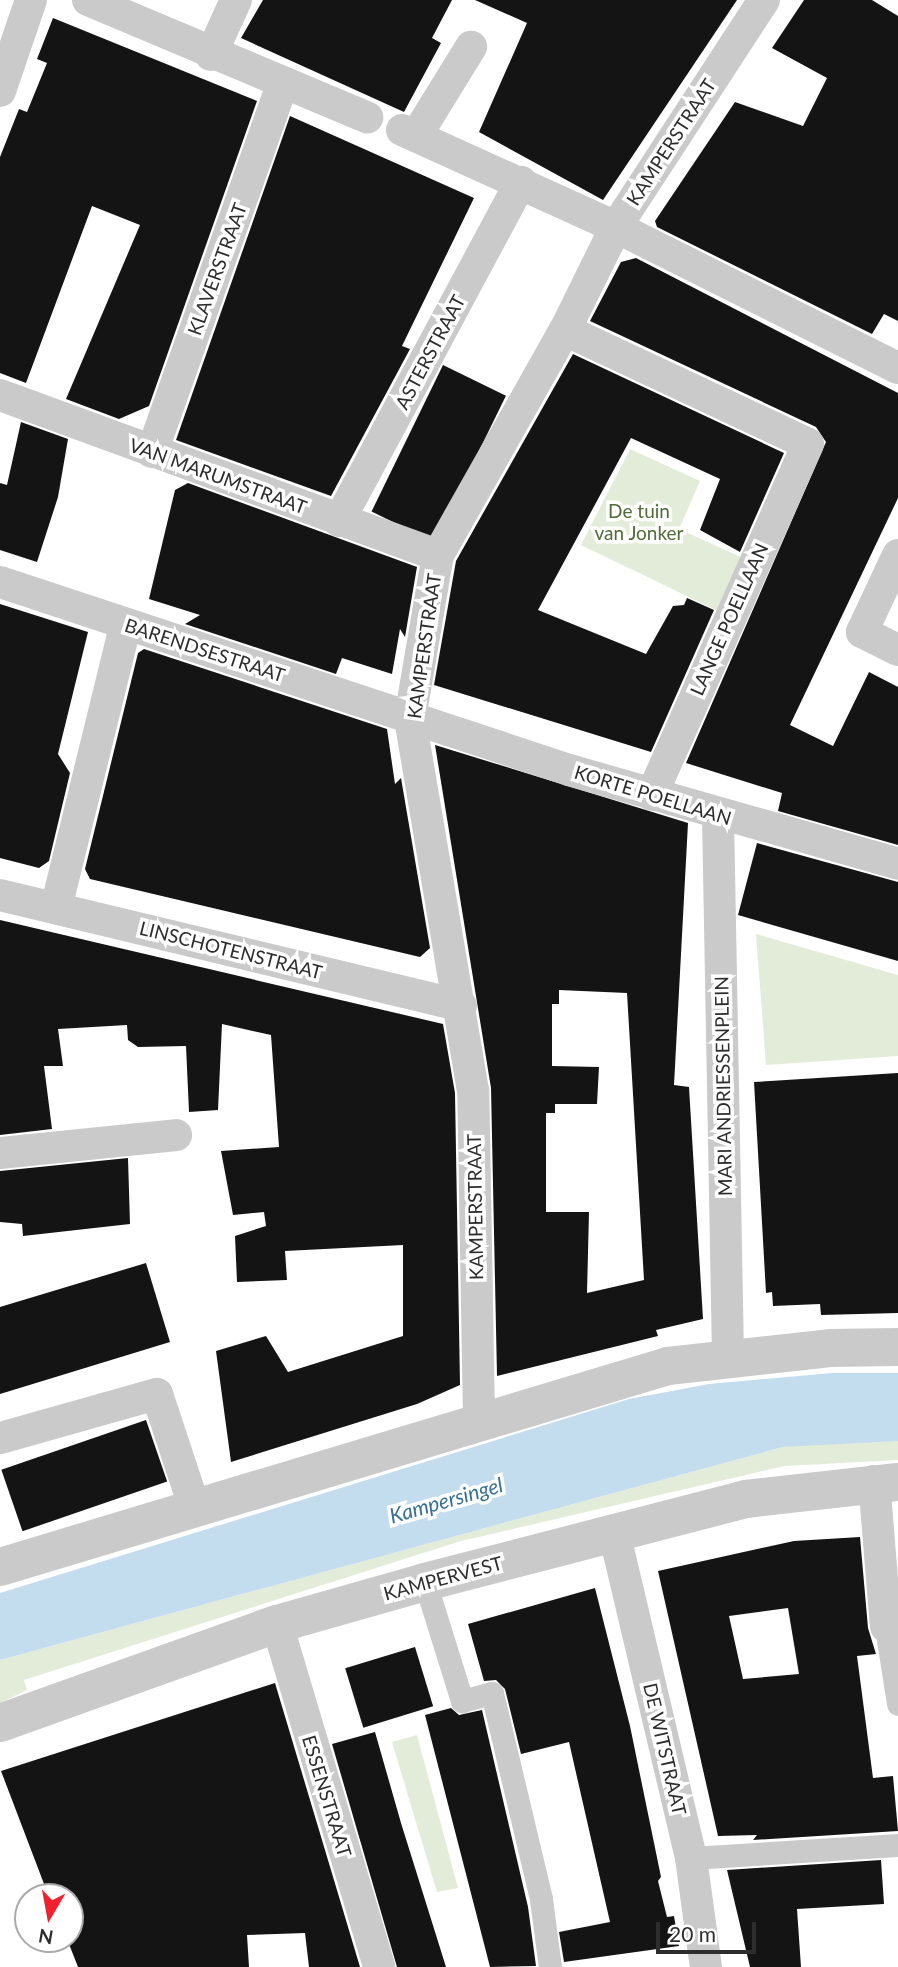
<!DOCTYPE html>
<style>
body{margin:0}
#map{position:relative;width:898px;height:1967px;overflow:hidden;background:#fff;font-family:Lato,sans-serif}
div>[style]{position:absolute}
.green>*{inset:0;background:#e3ecd8}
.water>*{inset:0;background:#c3ddee}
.building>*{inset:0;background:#141414;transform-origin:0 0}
.pedestrian>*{height:23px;margin:-11.5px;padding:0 11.5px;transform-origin:11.5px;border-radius:11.5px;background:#cacaca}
.minor>*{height:32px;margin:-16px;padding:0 16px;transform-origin:16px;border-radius:16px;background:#cacaca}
.tertiary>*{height:38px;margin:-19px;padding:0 19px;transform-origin:19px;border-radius:19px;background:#cacaca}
span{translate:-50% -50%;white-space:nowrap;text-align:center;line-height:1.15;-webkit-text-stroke:7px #fff;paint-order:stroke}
.street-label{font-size:19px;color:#2d2d2d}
.park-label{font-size:19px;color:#4f6b37}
.water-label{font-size:21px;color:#356f94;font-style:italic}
.north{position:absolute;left:14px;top:1883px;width:70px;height:70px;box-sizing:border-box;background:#fff;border:2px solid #ababab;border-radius:50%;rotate:190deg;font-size:19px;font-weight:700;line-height:28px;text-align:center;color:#2d2d2d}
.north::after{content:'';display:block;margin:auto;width:24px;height:32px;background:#f3202e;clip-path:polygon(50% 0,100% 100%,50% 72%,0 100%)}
.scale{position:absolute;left:656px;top:1922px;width:100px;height:32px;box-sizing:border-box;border:4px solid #2d2d2d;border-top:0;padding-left:9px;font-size:21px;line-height:24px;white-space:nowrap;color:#2d2d2d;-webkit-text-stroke:5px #fff;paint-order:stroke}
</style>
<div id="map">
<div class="green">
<div style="clip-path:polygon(630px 449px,700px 481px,679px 529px,745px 559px,720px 612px,581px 545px)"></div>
<div style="clip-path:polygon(756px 934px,898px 975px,898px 1056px,766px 1065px)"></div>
<div style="clip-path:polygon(826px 1441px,898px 1441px,898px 1460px,785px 1466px,461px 1541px,24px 1680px,27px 1690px,0 1703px,0 1660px,783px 1447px)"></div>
<div style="clip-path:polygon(417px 1735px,458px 1888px,437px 1892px,392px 1742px)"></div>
</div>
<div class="water">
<div style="clip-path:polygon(832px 1373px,898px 1373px,898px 1441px,783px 1447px,0 1660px,0 1593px,629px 1399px,709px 1384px)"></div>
</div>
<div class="building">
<div style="clip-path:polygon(263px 0,452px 0,432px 38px,441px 43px,404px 112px,241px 38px)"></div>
<div style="clip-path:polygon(475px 0,737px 0,603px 200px,479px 132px,527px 23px)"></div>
<div style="clip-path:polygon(804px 0,872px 0,898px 16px,898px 321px,884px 314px,872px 334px,657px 227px,655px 221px,735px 102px,803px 126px,827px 78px,772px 48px)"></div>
<div style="clip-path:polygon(53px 18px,257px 101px,149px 406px,119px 419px,66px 399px,140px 225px,92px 206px,26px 383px,0 373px,0 157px,19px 109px,27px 112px,47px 63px,37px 59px)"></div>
<div style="clip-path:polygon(290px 116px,474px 198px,402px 346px,410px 349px,331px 496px,176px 440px)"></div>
<div style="clip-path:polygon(636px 258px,898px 393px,898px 498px,790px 725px,833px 746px,869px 672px,898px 687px,898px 845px,778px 811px,782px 793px,686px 763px,826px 442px,816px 427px,590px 321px,621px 262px)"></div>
<div style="clip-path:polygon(573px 354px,784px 453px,740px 552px,700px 530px,720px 479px,631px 438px,538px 610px,646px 654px,673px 606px,684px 605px,687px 598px,714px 610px,651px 752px,434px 685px,456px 561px)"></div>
<div style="left:443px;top:365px;width:70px;height:163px;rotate:26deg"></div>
<div style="clip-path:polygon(21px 422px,68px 439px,58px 497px,37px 562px,0 550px,0 483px,7px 485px)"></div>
<div style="clip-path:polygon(188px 483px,417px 567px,405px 637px,400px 629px,392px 674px,342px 658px,336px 674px,185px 624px,200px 615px,149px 599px,175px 490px)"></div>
<div style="clip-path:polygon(0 604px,88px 632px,58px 754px,70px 773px,49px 861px,39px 868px,0 858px)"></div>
<div style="clip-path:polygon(144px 649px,387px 729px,395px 784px,401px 778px,430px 948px,420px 957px,90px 879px,85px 869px,138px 653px)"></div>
<div style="clip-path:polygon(evenodd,435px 745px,688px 823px,674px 1085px,689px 1087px,703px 1319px,656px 1330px,658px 1336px,497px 1376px,491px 1088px,435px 745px,559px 990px,627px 993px,644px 1280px,587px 1293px,589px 1212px,546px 1212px,546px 1113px,555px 1113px,555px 1104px,597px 1104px,599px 1067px,552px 1066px,552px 1004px,559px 1004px,559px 990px)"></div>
<div style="clip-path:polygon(757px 843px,898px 882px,898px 961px,738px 915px)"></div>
<div style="clip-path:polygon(0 920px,443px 1024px,455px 1093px,460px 1385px,417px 1404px,231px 1462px,216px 1351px,266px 1336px,288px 1372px,403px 1336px,403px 1245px,285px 1251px,287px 1280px,237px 1282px,235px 1236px,266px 1226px,264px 1212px,233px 1215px,221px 1151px,279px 1147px,271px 1035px,222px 1024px,218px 1110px,189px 1112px,186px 1046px,138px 1047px,128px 1040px,127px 1025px,58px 1029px,63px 1066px,44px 1066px,52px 1129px,0 1135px)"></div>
<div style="clip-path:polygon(898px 1073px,898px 1313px,821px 1315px,820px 1304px,773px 1306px,772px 1292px,766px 1293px,754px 1082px)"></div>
<div style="clip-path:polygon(128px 1158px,130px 1224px,23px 1236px,22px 1224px,0 1222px,0 1171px)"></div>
<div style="clip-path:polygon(146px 1263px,170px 1342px,0 1394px,0 1307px)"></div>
<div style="left:146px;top:1420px;width:65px;height:153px;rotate:71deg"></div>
<div style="clip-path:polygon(evenodd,860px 1537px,868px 1628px,876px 1654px,857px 1656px,873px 1778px,893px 1776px,898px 1831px,753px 1840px,757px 1835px,718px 1836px,658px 1571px,794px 1541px,860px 1537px,788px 1608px,799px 1674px,743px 1679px,729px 1616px,788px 1608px)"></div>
<div style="clip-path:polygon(595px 1588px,630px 1726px,661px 1877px,658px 1881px,667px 1917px,674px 1916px,679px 1946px,564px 1962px,559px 1932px,610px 1922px,569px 1742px,521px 1754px,505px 1689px,496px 1680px,484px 1681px,468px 1624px)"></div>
<div style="left:415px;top:1647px;width:62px;height:73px;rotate:73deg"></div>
<div style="clip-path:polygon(275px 1683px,360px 1967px,309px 1967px,305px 1933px,247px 1935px,249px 1967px,78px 1967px,67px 1939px,70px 1897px,49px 1897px,1px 1771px)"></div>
<div style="clip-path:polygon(451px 1708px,459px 1715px,482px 1710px,528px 1907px,536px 1966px,490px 1967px,425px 1715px)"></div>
<div style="clip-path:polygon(375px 1732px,401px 1823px,446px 1967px,397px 1967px,332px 1744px)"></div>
<div style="clip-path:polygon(881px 1860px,884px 1904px,797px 1909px,801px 1967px,750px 1967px,727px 1870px)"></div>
</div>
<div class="pedestrian">
<div style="left:425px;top:1582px;width:125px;rotate:72.7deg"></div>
<div style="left:462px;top:1701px;width:31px;rotate:-15deg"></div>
<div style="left:492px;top:1693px;width:212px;rotate:76.6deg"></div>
<div style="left:541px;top:1899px;width:69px;rotate:82.5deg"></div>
<div style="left:886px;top:1627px;width:78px;rotate:81.1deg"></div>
<div style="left:691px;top:1858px;width:207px;rotate:-3.6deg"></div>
</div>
<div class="minor">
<div style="left:88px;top:0;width:303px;rotate:22.8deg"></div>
<div style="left:211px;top:55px;width:60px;rotate:-65.6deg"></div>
<div style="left:0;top:91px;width:96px;rotate:-71.2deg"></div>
<div style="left:402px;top:130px;width:235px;rotate:24.4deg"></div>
<div style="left:616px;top:227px;width:315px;rotate:26.6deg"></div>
<div style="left:416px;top:136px;width:105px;rotate:-58.3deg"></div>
<div style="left:565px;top:330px;width:268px;rotate:25.1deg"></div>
<div style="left:808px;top:444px;width:384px;rotate:114deg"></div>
<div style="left:0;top:395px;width:466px;rotate:20.1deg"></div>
<div style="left:152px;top:452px;width:389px;rotate:-70.5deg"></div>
<div style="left:339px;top:521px;width:385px;rotate:-61.8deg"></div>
<div style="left:898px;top:555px;width:85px;rotate:115.1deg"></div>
<div style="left:862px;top:632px;width:40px;rotate:26.6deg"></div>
<div style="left:0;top:582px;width:599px;rotate:18.28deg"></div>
<div style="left:569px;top:770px;width:342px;rotate:15.9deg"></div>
<div style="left:718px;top:816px;width:540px;rotate:88.94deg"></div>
<div style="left:0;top:895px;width:474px;rotate:13.5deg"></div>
<div style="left:56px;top:908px;width:292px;rotate:-76.2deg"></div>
<div style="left:0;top:1153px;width:177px;rotate:-5.8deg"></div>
<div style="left:479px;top:1419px;width:328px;rotate:-91deg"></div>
<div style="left:473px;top:1091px;width:378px;rotate:-99.6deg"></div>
<div style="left:410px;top:718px;width:165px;rotate:-80.3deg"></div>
<div style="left:438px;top:555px;width:258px;rotate:-60.6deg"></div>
<div style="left:565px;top:330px;width:115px;rotate:-63.7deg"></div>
<div style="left:616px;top:227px;width:271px;rotate:-56.9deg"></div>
<div style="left:0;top:1438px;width:163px;rotate:-15.7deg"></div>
<div style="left:157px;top:1394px;width:118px;rotate:71.7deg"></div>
<div style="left:874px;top:1481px;width:146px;rotate:85.3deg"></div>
<div style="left:614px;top:1532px;width:335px;rotate:76.7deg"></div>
<div style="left:691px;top:1858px;width:110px;rotate:82.2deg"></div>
<div style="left:277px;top:1624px;width:358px;rotate:73.4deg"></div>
</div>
<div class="tertiary">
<div style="left:0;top:1567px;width:698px;rotate:-16.75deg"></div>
<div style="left:668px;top:1366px;width:163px;rotate:-6.3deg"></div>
<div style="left:830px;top:1348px;width:68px;rotate:-0.8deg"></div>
<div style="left:0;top:1723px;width:294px;rotate:-19.7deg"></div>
<div style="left:277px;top:1624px;width:154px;rotate:-15.8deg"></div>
<div style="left:425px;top:1582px;width:332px;rotate:-14.5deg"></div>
<div style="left:746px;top:1499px;width:153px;rotate:-6.4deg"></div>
</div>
<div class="street-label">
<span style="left:671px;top:142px;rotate:-57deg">KAMPERSTRAAT</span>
<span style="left:217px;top:269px;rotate:-70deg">KLAVERSTRAAT</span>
<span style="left:430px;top:352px;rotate:-62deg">ASTERSTRAAT</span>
<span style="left:218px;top:476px;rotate:20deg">VAN MARUMSTRAAT</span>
<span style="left:729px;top:619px;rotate:-66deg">LANGE POELLAAN</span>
<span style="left:424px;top:646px;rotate:-82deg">KAMPERSTRAAT</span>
<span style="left:205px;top:650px;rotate:18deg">BARENDSESTRAAT</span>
<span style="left:653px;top:795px;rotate:17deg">KORTE POELLAAN</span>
<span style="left:231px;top:950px;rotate:14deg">LINSCHOTENSTRAAT</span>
<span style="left:723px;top:1086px;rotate:-91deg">MARI ANDRIESSENPLEIN</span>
<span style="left:475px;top:1207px;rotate:-91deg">KAMPERSTRAAT</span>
<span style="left:443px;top:1578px;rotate:-15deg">KAMPERVEST</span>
<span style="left:665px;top:1749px;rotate:77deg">DE WITSTRAAT</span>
<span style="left:327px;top:1796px;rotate:73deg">ESSENSTRAAT</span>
</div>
<div class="park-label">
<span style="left:639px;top:522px">De tuin<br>van Jonker</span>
</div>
<div class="water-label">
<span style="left:446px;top:1500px;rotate:-16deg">Kampersingel</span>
</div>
<div class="north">N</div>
<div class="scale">20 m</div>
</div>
